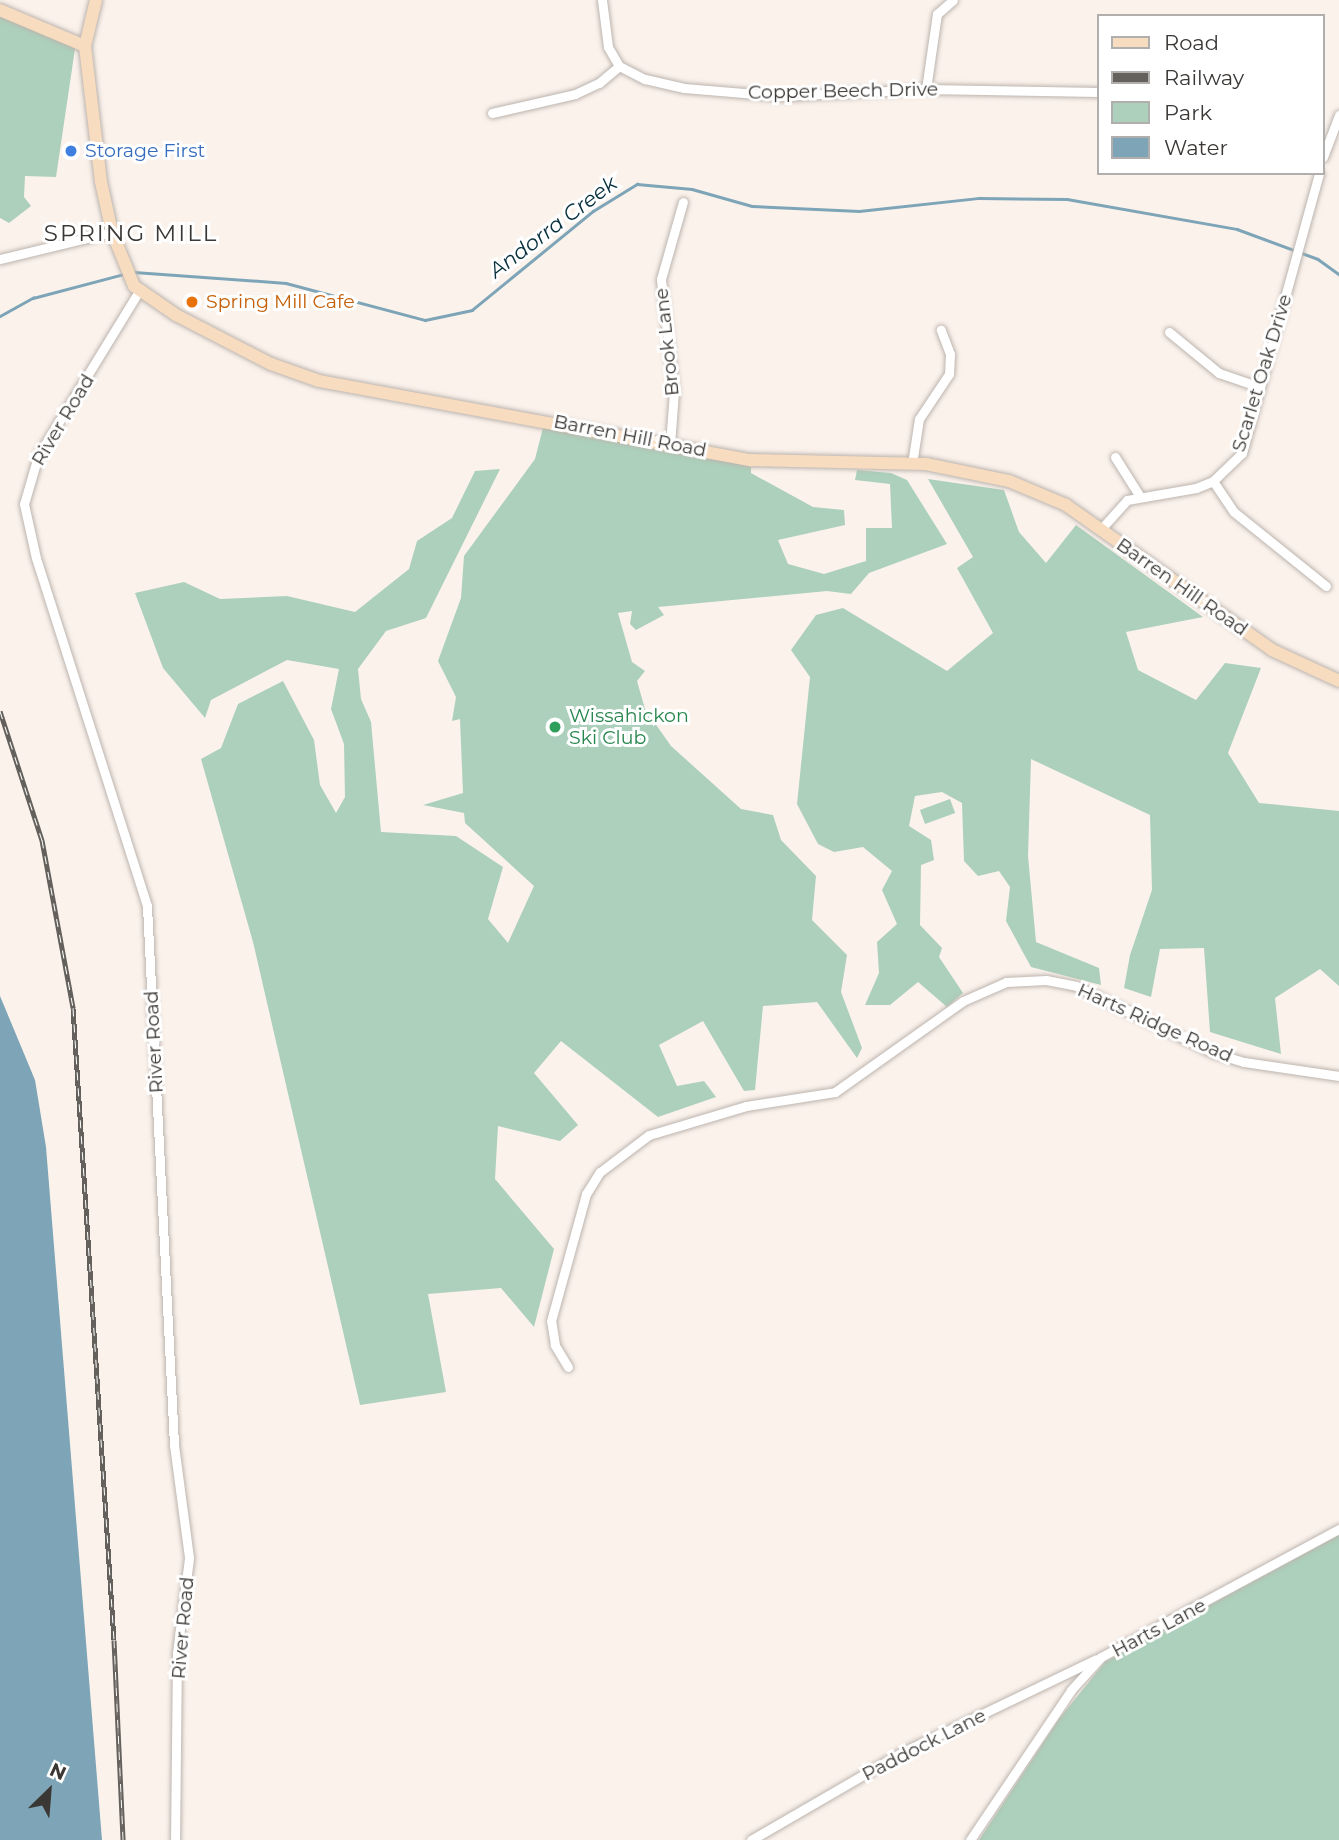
<!DOCTYPE html>
<style>
body{margin:0}
#map{position:relative;width:1339px;height:1840px;overflow:hidden;background:#fbf2ec;font-family:Montserrat,sans-serif}
div>[style]{position:absolute}
.green>*{inset:0;background:#acd0bb;transform-origin:0 0}
.water>*{inset:0;background:#7da5b7}
.stream>*{height:2.5px;margin:-1.25px;padding:0 1.25px;transform-origin:1.25px;border-radius:1.25px;background:#7da5b7}
.roads{filter:drop-shadow(0 0 2px #bcb4ae) drop-shadow(0 0 2px #bcb4ae)}
.street>*{height:9px;margin:-4.5px;padding:0 4.5px;transform-origin:4.5px;border-radius:4.5px;background:#fff}
.secondary>*{height:12px;margin:-6px;padding:0 6px;transform-origin:6px;border-radius:6px;background:#f7dcc0}
.rail>*{height:5px;margin-top:-2.5px;transform-origin:0;background:repeating-linear-gradient(90deg,#fff 0 8px,#64605c 0 16px);box-sizing:border-box;border-block:2px solid #64605c}
.dots>*{width:19px;height:19px;translate:-50% -50%;box-sizing:border-box;border:4px solid #fff;border-radius:50%}
span{translate:-50% -50%;white-space:nowrap;text-align:center;line-height:1.15;-webkit-text-stroke:6px #fff;paint-order:stroke}
.street-label{font-size:19px;color:#3a3734}
.shop-label{font-size:19px;color:#366cbe}
.left{translate:0 -50%;text-align:left}
.food-label{font-size:19px;color:#c56008}
.leisure-label{font-size:19px;color:#27864d}
.water-label{font-size:21px;color:#072e3c;font-style:italic}
.quarter-label{font-size:23px;color:#3a3734;letter-spacing:2px}
.legend{position:absolute;left:1097px;top:14px;width:228px;height:161px;box-sizing:border-box;background:#fff;border:2px solid #b0afae;margin:0;padding:9px 12px;list-style:none;font-size:21px;color:#3a3734}
.legend li{display:flex;align-items:center;gap:14px;height:35px}
.legend b{width:35px;border:2px solid #b0afae}
.north{position:absolute;left:14px;top:1756px;width:70px;height:70px;-webkit-text-stroke:5px #fff;paint-order:stroke;rotate:25deg;font-size:19px;font-weight:700;line-height:28px;text-align:center;color:#3a3734}
.north::after{content:'';display:block;margin:auto;width:24px;height:32px;background:#3a3734;clip-path:polygon(50% 0,100% 100%,50% 72%,0 100%)}
</style>
<div id="map">
<div class="green">
<div style="clip-path:polygon(0 9px,76px 42px,56px 177px,25px 176px,24px 197px,31px 206px,9px 223px,0 218px)"></div>
<div style="clip-path:polygon(545px 420px,751px 467px,751px 473px,813px 507px,844px 510px,845px 525px,778px 540px,788px 564px,824px 574px,866px 561px,866px 528px,892px 528px,890px 484px,855px 480px,857px 470px,891px 473px,907px 480px,947px 544px,869px 573px,851px 594px,827px 591px,658px 607px,664px 615px,636px 630px,630px 624px,632px 611px,618px 613px,632px 662px,645px 671px,637px 681px,645px 709px,671px 746px,741px 809px,773px 815px,781px 840px,816px 876px,812px 920px,847px 955px,841px 992px,862px 1048px,857px 1058px,817px 1002px,763px 1006px,755px 1090px,744px 1091px,703px 1021px,659px 1045px,677px 1086px,704px 1081px,716px 1097px,658px 1117px,561px 1041px,534px 1073px,578px 1125px,560px 1141px,498px 1126px,495px 1179px,554px 1249px,534px 1327px,501px 1288px,428px 1294px,446px 1392px,360px 1405px,253px 942px,201px 759px,221px 748px,238px 704px,283px 681px,314px 740px,320px 785px,336px 813px,345px 797px,344px 744px,331px 709px,339px 669px,287px 660px,211px 700px,205px 718px,163px 668px,135px 593px,184px 582px,220px 599px,287px 596px,355px 612px,409px 569px,417px 541px,452px 518px,475px 471px,500px 469px,426px 618px,386px 631px,358px 669px,361px 699px,371px 722px,381px 832px,456px 836px,503px 867px,488px 919px,508px 943px,534px 886px,465px 823px,464px 813px,423px 805px,463px 793px,460px 719px,452px 721px,456px 697px,438px 661px,461px 598px,464px 556px,535px 459px)"></div>
<div style="clip-path:polygon(928px 479px,1004px 490px,1019px 532px,1046px 563px,1076px 525px,1203px 617px,1126px 632px,1138px 670px,1196px 700px,1225px 663px,1261px 668px,1228px 753px,1259px 803px,1339px 811px,1339px 986px,1320px 969px,1275px 998px,1281px 1054px,1210px 1032px,1204px 948px,1160px 949px,1151px 997px,1124px 988px,1130px 955px,1152px 890px,1150px 815px,1031px 759px,1028px 856px,1036px 942px,1099px 968px,1101px 985px,1031px 967px,1006px 921px,1010px 887px,999px 871px,978px 876px,964px 861px,962px 803px,942px 792px,915px 796px,909px 826px,931px 840px,934px 860px,921px 865px,920px 925px,942px 948px,939px 957px,963px 993px,947px 1007px,918px 982px,890px 1005px,865px 1005px,879px 973px,877px 942px,897px 924px,882px 890px,892px 871px,863px 847px,834px 852px,818px 844px,797px 804px,810px 677px,791px 650px,816px 615px,843px 608px,947px 671px,993px 633px,957px 568px,973px 557px)"></div>
<div style="left:950px;top:799px;width:15px;height:32px;rotate:70deg"></div>
<div style="clip-path:polygon(1339px 1535px,1339px 1840px,979px 1840px,1059px 1719px,1105px 1662px)"></div>
</div>
<div class="water">
<div style="clip-path:polygon(0 996px,35px 1080px,46px 1147px,102px 1840px,0 1840px)"></div>
</div>
<div class="stream">
<div style="left:134px;top:272px;width:152px;rotate:4.1deg"></div>
<div style="left:286px;top:283px;width:144px;rotate:14.9deg"></div>
<div style="left:425px;top:320px;width:48px;rotate:-12deg"></div>
<div style="left:472px;top:310px;width:156px;rotate:-39.3deg"></div>
<div style="left:593px;top:211px;width:52px;rotate:-31.5deg"></div>
<div style="left:637px;top:184px;width:55px;rotate:5.2deg"></div>
<div style="left:692px;top:189px;width:62px;rotate:15.8deg"></div>
<div style="left:752px;top:206px;width:107px;rotate:2.7deg"></div>
<div style="left:859px;top:211px;width:121px;rotate:-6.2deg"></div>
<div style="left:979px;top:198px;width:88px;rotate:0.7deg"></div>
<div style="left:1067px;top:199px;width:173px;rotate:10deg"></div>
<div style="left:1237px;top:229px;width:86px;rotate:20.3deg"></div>
<div style="left:1318px;top:259px;width:26px;rotate:36deg"></div>
<div style="left:0;top:316px;width:38px;rotate:-29deg"></div>
<div style="left:33px;top:298px;width:94px;rotate:-14.8deg"></div>
</div>
<div class="roads">
<div class="street">
<div style="left:602px;top:0;width:47px;rotate:82.7deg"></div>
<div style="left:608px;top:47px;width:22px;rotate:60deg"></div>
<div style="left:619px;top:66px;width:29px;rotate:27deg"></div>
<div style="left:645px;top:79px;width:40px;rotate:13deg"></div>
<div style="left:684px;top:88px;width:96px;rotate:4.8deg"></div>
<div style="left:780px;top:96px;width:146px;rotate:-2.7deg"></div>
<div style="left:926px;top:89px;width:173px;rotate:1deg"></div>
<div style="left:926px;top:89px;width:76px;rotate:-81.7deg"></div>
<div style="left:937px;top:14px;width:21px;rotate:-41deg"></div>
<div style="left:492px;top:113px;width:85px;rotate:-12.9deg"></div>
<div style="left:575px;top:94px;width:26px;rotate:-25deg"></div>
<div style="left:599px;top:83px;width:26px;rotate:-40deg"></div>
<div style="left:1323px;top:157px;width:45px;rotate:-69.1deg"></div>
<div style="left:0;top:259px;width:115px;rotate:-13.6deg"></div>
<div style="left:139px;top:291px;width:193px;rotate:121.5deg"></div>
<div style="left:38px;top:456px;width:50px;rotate:106.3deg"></div>
<div style="left:24px;top:504px;width:55px;rotate:77.5deg"></div>
<div style="left:36px;top:558px;width:365px;rotate:72.3deg"></div>
<div style="left:147px;top:906px;width:540px;rotate:87.13deg"></div>
<div style="left:174px;top:1445px;width:114px;rotate:82.4deg"></div>
<div style="left:189px;top:1558px;width:96px;rotate:97.2deg"></div>
<div style="left:177px;top:1653px;width:187px;rotate:90.6deg"></div>
<div style="left:1169px;top:332px;width:65px;rotate:39.4deg"></div>
<div style="left:1219px;top:373px;width:43px;rotate:18.9deg"></div>
<div style="left:670px;top:444px;width:52px;rotate:-85.6deg"></div>
<div style="left:674px;top:392px;width:114px;rotate:-96.6deg"></div>
<div style="left:661px;top:279px;width:80px;rotate:-74.1deg"></div>
<div style="left:1115px;top:457px;width:45px;rotate:57.7deg"></div>
<div style="left:912px;top:464px;width:46px;rotate:-81.2deg"></div>
<div style="left:919px;top:419px;width:54px;rotate:-56.3deg"></div>
<div style="left:949px;top:374px;width:20px;rotate:-87deg"></div>
<div style="left:950px;top:354px;width:26px;rotate:-111deg"></div>
<div style="left:1213px;top:481px;width:37px;rotate:56deg"></div>
<div style="left:1234px;top:512px;width:118px;rotate:38.8deg"></div>
<div style="left:1101px;top:529px;width:39px;rotate:-48deg"></div>
<div style="left:1127px;top:500px;width:70px;rotate:-9.9deg"></div>
<div style="left:1196px;top:488px;width:18px;rotate:-22deg"></div>
<div style="left:1213px;top:481px;width:40px;rotate:-44deg"></div>
<div style="left:1242px;top:453px;width:290px;rotate:-74.6deg"></div>
<div style="left:568px;top:1367px;width:26px;rotate:-121deg"></div>
<div style="left:555px;top:1345px;width:24px;rotate:-99deg"></div>
<div style="left:551px;top:1321px;width:132px;rotate:-74.6deg"></div>
<div style="left:586px;top:1194px;width:26px;rotate:-58deg"></div>
<div style="left:600px;top:1172px;width:61px;rotate:-37.1deg"></div>
<div style="left:649px;top:1135px;width:101px;rotate:-16.6deg"></div>
<div style="left:746px;top:1106px;width:90px;rotate:-8.9deg"></div>
<div style="left:835px;top:1092px;width:157px;rotate:-35.4deg"></div>
<div style="left:963px;top:1001px;width:47px;rotate:-23.8deg"></div>
<div style="left:1006px;top:982px;width:40px;rotate:-2.9deg"></div>
<div style="left:1046px;top:980px;width:31px;rotate:11deg"></div>
<div style="left:1076px;top:986px;width:153px;rotate:25.9deg"></div>
<div style="left:1214px;top:1053px;width:31px;rotate:17deg"></div>
<div style="left:1244px;top:1062px;width:96px;rotate:8.4deg"></div>
<div style="left:751px;top:1840px;width:176px;rotate:-30.1deg"></div>
<div style="left:903px;top:1752px;width:214px;rotate:-25.7deg"></div>
<div style="left:970px;top:1840px;width:181px;rotate:-56deg"></div>
<div style="left:1071px;top:1690px;width:45px;rotate:-47.7deg"></div>
<div style="left:1101px;top:1657px;width:270px;rotate:-28.3deg"></div>
</div>
<div class="secondary">
<div style="left:96px;top:0;width:47px;rotate:103.4deg"></div>
<div style="left:85px;top:46px;width:137px;rotate:83.3deg"></div>
<div style="left:101px;top:182px;width:51px;rotate:77.6deg"></div>
<div style="left:112px;top:232px;width:58px;rotate:67.8deg"></div>
<div style="left:134px;top:286px;width:51px;rotate:34.6deg"></div>
<div style="left:176px;top:315px;width:107px;rotate:27.3deg"></div>
<div style="left:271px;top:364px;width:51px;rotate:19.5deg"></div>
<div style="left:319px;top:381px;width:439px;rotate:10.4deg"></div>
<div style="left:751px;top:460px;width:175px;rotate:1.3deg"></div>
<div style="left:926px;top:464px;width:85px;rotate:11.6deg"></div>
<div style="left:1009px;top:481px;width:62px;rotate:22.8deg"></div>
<div style="left:1066px;top:505px;width:252px;rotate:35.1deg"></div>
<div style="left:1272px;top:650px;width:74px;rotate:24.8deg"></div>
<div style="left:0;top:10px;width:92px;rotate:23deg"></div>
</div>
</div>
<div class="rail">
<div style="left:0;top:711px;width:136px;rotate:72deg"></div>
<div style="left:42px;top:840px;width:171px;rotate:79.5deg"></div>
<div style="left:73px;top:1008px;width:633px;rotate:86.29deg"></div>
<div style="left:114px;top:1640px;width:200px;rotate:87.4deg"></div>
</div>
<div class="dots">
<div style="left:71px;top:151px;background:#3f7fe0"></div>
<div style="left:192px;top:302px;background:#e8710a"></div>
<div style="left:555px;top:727px;background:#2e9e5b"></div>
</div>
<div class="street-label">
<span style="left:843px;top:91px;rotate:-1deg">Copper Beech Drive</span>
<span style="left:667px;top:342px;rotate:-96deg">Brook Lane</span>
<span style="left:1262px;top:373px;rotate:-73deg">Scarlet Oak Drive</span>
<span style="left:63px;top:420px;rotate:-59deg">River Road</span>
<span style="left:630px;top:436px;rotate:11deg">Barren Hill Road</span>
<span style="left:1182px;top:587px;rotate:35deg">Barren Hill Road</span>
<span style="left:1155px;top:1023px;rotate:24deg">Harts Ridge Road</span>
<span style="left:154px;top:1042px;rotate:-93deg">River Road</span>
<span style="left:183px;top:1628px;rotate:-85deg">River Road</span>
<span style="left:1159px;top:1628px;rotate:-28deg">Harts Lane</span>
<span style="left:924px;top:1745px;rotate:-27deg">Paddock Lane</span>
</div>
<div class="shop-label">
<span class="left" style="left:85px;top:151px">Storage First</span>
</div>
<div class="food-label">
<span class="left" style="left:206px;top:302px">Spring Mill Cafe</span>
</div>
<div class="leisure-label">
<span class="left" style="left:569px;top:727px">Wissahickon<br>Ski Club</span>
</div>
<div class="water-label">
<span style="left:553px;top:227px;rotate:-37deg">Andorra Creek</span>
</div>
<div class="quarter-label">
<span style="left:131px;top:233px">SPRING MILL</span>
</div>
<ul class="legend">
<li><b style="height:9px;background:#f7dcc0"></b>Road</li>
<li><b style="height:9px;background:#64605c"></b>Railway</li>
<li><b style="height:19px;background:#acd0bb"></b>Park</li>
<li><b style="height:19px;background:#7da5b7"></b>Water</li>
</ul>
<div class="north">N</div>
</div>
